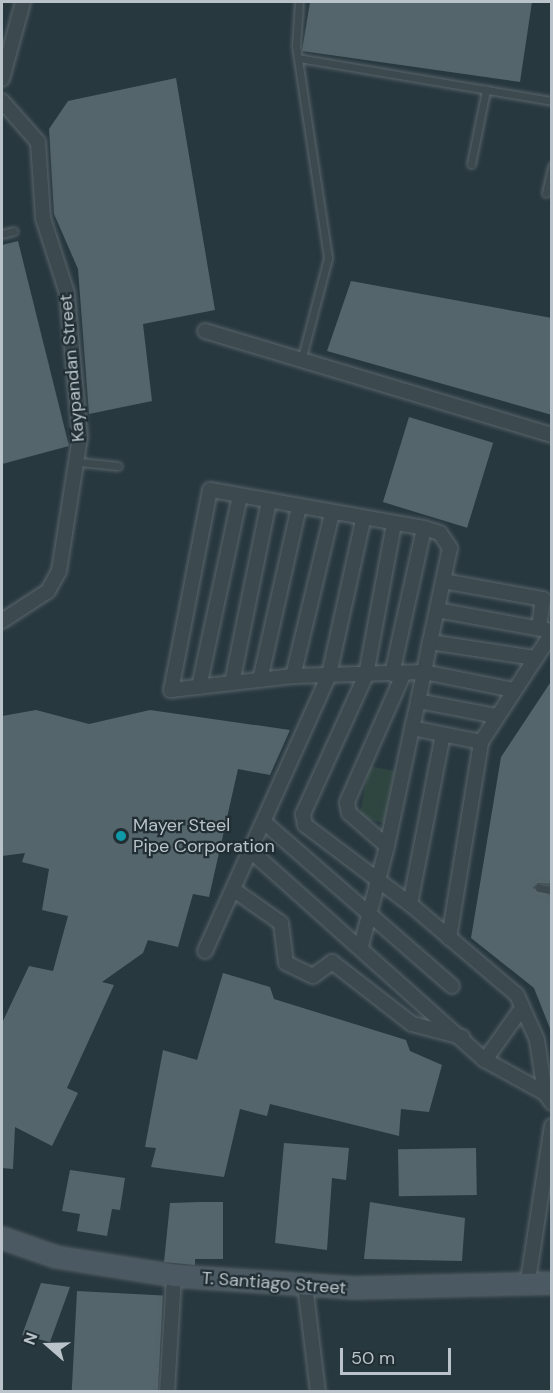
<!DOCTYPE html>
<style>
body{margin:0}
#map{position:relative;width:553px;height:1393px;overflow:hidden;background:#28383f;font-family:"DM Sans",sans-serif}
div>[style]{position:absolute}
.green>*{inset:0;background:#2e4540;transform-origin:0 0}
.building>*{inset:0;background:#54656b;transform-origin:0 0}
.roads{filter:drop-shadow(0 0 2px #5a666c) drop-shadow(0 0 2px #5a666c)}
.lane>*{height:7px;margin:-3.5px;padding:0 3.5px;transform-origin:3.5px;border-radius:3.5px;background:#3c494f}
.street>*{height:14px;margin:-7px;padding:0 7px;transform-origin:7px;border-radius:7px;background:#3c494f}
.secondary>*{height:20px;margin:-10px;padding:0 10px;transform-origin:10px;border-radius:10px;background:#4b5962}
.dots>*{width:16px;height:16px;translate:-50% -50%;box-sizing:border-box;border:3px solid #212e34;border-radius:50%}
span{translate:-50% -50%;white-space:nowrap;text-align:center;line-height:1.15;-webkit-text-stroke:4.5px #212e34;paint-order:stroke}
.street-label{font-size:18px;color:#b9c3c9}
.poi-label{font-size:18px;color:#b9c3c9}
.left{translate:0 -50%;text-align:left}
.frame{position:absolute;inset:0;border:3px solid #b9c3c9;pointer-events:none}
.north{position:absolute;left:18px;top:1315px;width:60px;height:60px;-webkit-text-stroke:4px #212e34;paint-order:stroke;rotate:290deg;font-size:16px;font-weight:700;line-height:24px;text-align:center;color:#b9c3c9}
.north::after{content:'';display:block;margin:auto;width:21px;height:27px;background:#b9c3c9;clip-path:polygon(50% 0,100% 100%,50% 72%,0 100%)}
.scale{position:absolute;left:340px;top:1348px;width:111px;height:27px;box-sizing:border-box;border:3px solid #b9c3c9;border-top:0;padding-left:8px;font-size:18px;line-height:21px;white-space:nowrap;color:#b9c3c9;-webkit-text-stroke:4px #212e34;paint-order:stroke}
</style>
<div id="map">
<div class="green">
<div style="left:369px;top:766px;width:26px;height:53px;rotate:11deg"></div>
</div>
<div class="building">
<div style="clip-path:polygon(310px 2px,532px 2px,520px 82px,302px 51px)"></div>
<div style="clip-path:polygon(176px 78px,215px 310px,143px 324px,152px 401px,89px 414px,78px 269px,54px 214px,49px 129px,68px 101px)"></div>
<div style="clip-path:polygon(18px 241px,69px 446px,2px 464px,2px 245px)"></div>
<div style="clip-path:polygon(351px 281px,552px 318px,552px 415px,327px 351px)"></div>
<div style="left:409px;top:417px;width:88px;height:89px;rotate:17deg"></div>
<div style="clip-path:polygon(552px 680px,552px 884px,538px 883px,533px 888px,552px 896px,551px 1031px,534px 988px,471px 938px,501px 757px)"></div>
<div style="clip-path:polygon(36px 710px,89px 724px,150px 710px,290px 730px,270px 775px,238px 769px,209px 897px,193px 894px,178px 947px,148px 940px,143px 953px,102px 982px,114px 985px,67px 1088px,78px 1093px,52px 1146px,15px 1127px,13px 1169px,2px 1168px,2px 1023px,29px 966px,53px 971px,68px 916px,42px 910px,49px 869px,22px 862px,25px 853px,2px 856px,2px 716px)"></div>
<div style="clip-path:polygon(223px 973px,270px 987px,274px 999px,406px 1040px,410px 1051px,442px 1065px,429px 1112px,401px 1109px,399px 1136px,270px 1104px,267px 1116px,240px 1109px,224px 1177px,151px 1167px,156px 1148px,145px 1147px,163px 1050px,197px 1060px)"></div>
<div style="clip-path:polygon(284px 1143px,349px 1148px,346px 1180px,332px 1178px,327px 1250px,275px 1243px)"></div>
<div style="left:476px;top:1148px;width:47px;height:78px;rotate:89deg"></div>
<div style="clip-path:polygon(70px 1170px,125px 1178px,120px 1210px,112px 1209px,107px 1236px,77px 1231px,80px 1214px,62px 1211px)"></div>
<div style="clip-path:polygon(201px 1202px,223px 1202px,223px 1259px,195px 1259px,195px 1265px,164px 1262px,170px 1203px)"></div>
<div style="clip-path:polygon(370px 1202px,465px 1218px,462px 1261px,364px 1259px)"></div>
<div style="clip-path:polygon(41px 1283px,70px 1287px,50px 1342px,22px 1335px)"></div>
<div style="left:77px;top:1291px;width:86px;height:101px;rotate:3deg"></div>
</div>
<div class="roads">
<div class="lane">
<div style="left:299px;top:2px;width:44px;rotate:93.9deg"></div>
<div style="left:296px;top:46px;width:214px;rotate:81.4deg"></div>
<div style="left:328px;top:258px;width:106px;rotate:104.7deg"></div>
<div style="left:298px;top:58px;width:258px;rotate:9.6deg"></div>
<div style="left:471px;top:164px;width:76px;rotate:-78.5deg"></div>
<div style="left:546px;top:193px;width:28px;rotate:-77deg"></div>
<div style="left:2px;top:234px;width:12px;rotate:-14deg"></div>
<div style="left:80px;top:462px;width:38px;rotate:6deg"></div>
<div style="left:539px;top:888px;width:13px;rotate:9deg"></div>
</div>
<div class="street">
<div style="left:2px;top:79px;width:80px;rotate:-74.7deg"></div>
<div style="left:2px;top:101px;width:55px;rotate:48.7deg"></div>
<div style="left:38px;top:142px;width:76px;rotate:86.2deg"></div>
<div style="left:43px;top:218px;width:79px;rotate:72.3deg"></div>
<div style="left:67px;top:293px;width:145px;rotate:84.8deg"></div>
<div style="left:80px;top:437px;width:136px;rotate:98.9deg"></div>
<div style="left:59px;top:571px;width:23px;rotate:119deg"></div>
<div style="left:48px;top:591px;width:55px;rotate:146.9deg"></div>
<div style="left:205px;top:331px;width:362px;rotate:16.7deg"></div>
<div style="left:394px;top:524px;width:154px;rotate:100.5deg"></div>
<div style="left:366px;top:675px;width:153px;rotate:114.4deg"></div>
<div style="left:303px;top:814px;width:11px;rotate:80deg"></div>
<div style="left:305px;top:825px;width:131px;rotate:37deg"></div>
<div style="left:410px;top:904px;width:140px;rotate:40.4deg"></div>
<div style="left:517px;top:995px;width:49px;rotate:66deg"></div>
<div style="left:537px;top:1040px;width:54px;rotate:81.4deg"></div>
<div style="left:443px;top:581px;width:102px;rotate:10.2deg"></div>
<div style="left:543px;top:599px;width:29px;rotate:98deg"></div>
<div style="left:437px;top:610px;width:112px;rotate:10.3deg"></div>
<div style="left:430px;top:642px;width:106px;rotate:8.7deg"></div>
<div style="left:392px;top:674px;width:149px;rotate:-77.6deg"></div>
<div style="left:293px;top:676px;width:167px;rotate:-76.5deg"></div>
<div style="left:260px;top:680px;width:177px;rotate:-77.3deg"></div>
<div style="left:232px;top:683px;width:186px;rotate:-78.5deg"></div>
<div style="left:199px;top:687px;width:195px;rotate:-77.9deg"></div>
<div style="left:418px;top:701px;width:79px;rotate:10.9deg"></div>
<div style="left:412px;top:728px;width:70px;rotate:11.5deg"></div>
<div style="left:265px;top:823px;width:248px;rotate:41.1deg"></div>
<div style="left:387px;top:846px;width:50px;rotate:-139deg"></div>
<div style="left:349px;top:813px;width:11px;rotate:-100deg"></div>
<div style="left:347px;top:802px;width:141px;rotate:-66.2deg"></div>
<div style="left:252px;top:852px;width:312px;rotate:41.8deg"></div>
<div style="left:485px;top:1060px;width:68px;rotate:28.8deg"></div>
<div style="left:545px;top:1093px;width:12px;rotate:55deg"></div>
<div style="left:234px;top:890px;width:57px;rotate:35.1deg"></div>
<div style="left:281px;top:923px;width:40px;rotate:82.9deg"></div>
<div style="left:286px;top:963px;width:30px;rotate:26deg"></div>
<div style="left:313px;top:976px;width:24px;rotate:-36deg"></div>
<div style="left:332px;top:962px;width:101px;rotate:37.8deg"></div>
<div style="left:412px;top:1024px;width:52px;rotate:14.6deg"></div>
<div style="left:410px;top:904px;width:172px;rotate:-79deg"></div>
<div style="left:449px;top:938px;width:199px;rotate:-80.7deg"></div>
<div style="left:481px;top:742px;width:130px;rotate:-56.9deg"></div>
<div style="left:361px;top:946px;width:103px;rotate:-75.4deg"></div>
<div style="left:387px;top:846px;width:121px;rotate:-78deg"></div>
<div style="left:412px;top:728px;width:28px;rotate:-77deg"></div>
<div style="left:418px;top:701px;width:30px;rotate:-78deg"></div>
<div style="left:424px;top:672px;width:31px;rotate:-79deg"></div>
<div style="left:430px;top:642px;width:96px;rotate:-78deg"></div>
<div style="left:450px;top:548px;width:18px;rotate:-124deg"></div>
<div style="left:440px;top:533px;width:17px;rotate:-163deg"></div>
<div style="left:424px;top:528px;width:217px;rotate:-169.9deg"></div>
<div style="left:210px;top:490px;width:204px;rotate:101deg"></div>
<div style="left:171px;top:690px;width:123px;rotate:-6.5deg"></div>
<div style="left:293px;top:676px;width:131px;rotate:-1.7deg"></div>
<div style="left:424px;top:672px;width:92px;rotate:11.3deg"></div>
<div style="left:205px;top:951px;width:303px;rotate:-65.8deg"></div>
<div style="left:329px;top:675px;width:159px;rotate:-77.6deg"></div>
<div style="left:485px;top:1060px;width:64px;rotate:-54.6deg"></div>
<div style="left:305px;top:1285px;width:108px;rotate:83.1deg"></div>
<div style="left:527px;top:1287px;width:163px;rotate:-81.2deg"></div>
<div style="left:167px;top:1392px;width:116px;rotate:-86.5deg"></div>
</div>
<div class="secondary">
<div style="left:2px;top:1238px;width:57px;rotate:19.4deg"></div>
<div style="left:56px;top:1257px;width:120px;rotate:9.1deg"></div>
<div style="left:174px;top:1276px;width:180px;rotate:3.8deg"></div>
<div style="left:354px;top:1288px;width:198px;rotate:-1.4deg"></div>
</div>
</div>
<div class="dots">
<div style="left:121px;top:836px;background:#0f9aa8"></div>
</div>
<div class="street-label">
<span style="left:72px;top:368px;rotate:-95deg">Kaypandan Street</span>
<span style="left:274px;top:1283px;rotate:4deg">T. Santiago Street</span>
</div>
<div class="poi-label">
<span class="left" style="left:133px;top:836px">Mayer Steel<br>Pipe Corporation</span>
</div>
<div class="frame"></div>
<div class="north">N</div>
<div class="scale">50 m</div>
</div>
